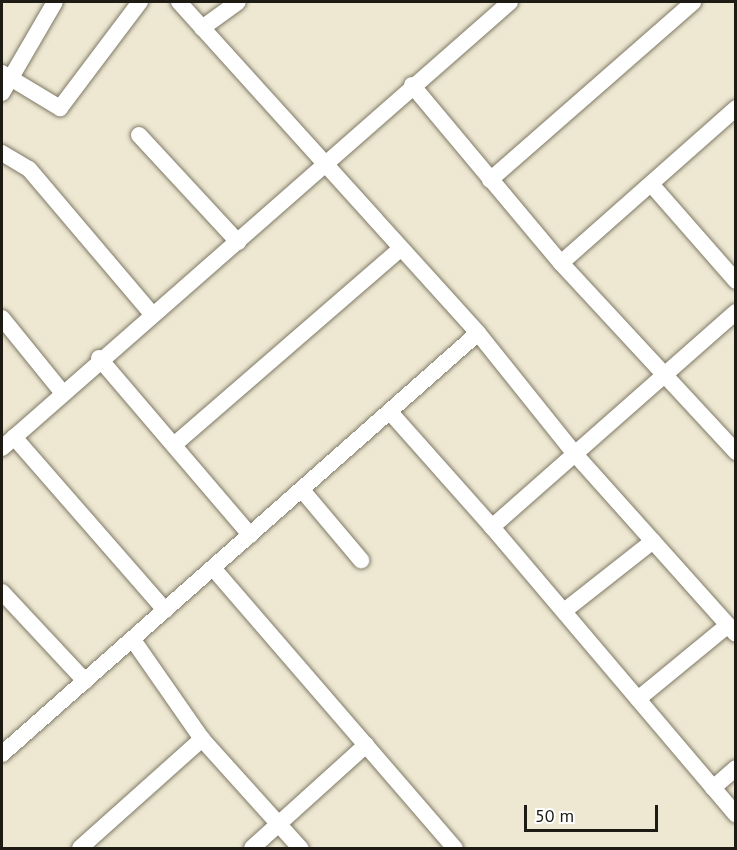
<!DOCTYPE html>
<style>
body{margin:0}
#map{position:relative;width:737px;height:850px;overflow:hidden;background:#eee8d2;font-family:"PT Sans",sans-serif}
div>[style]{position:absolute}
.roads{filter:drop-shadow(0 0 2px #7f7966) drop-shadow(0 0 2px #7f7966)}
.street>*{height:16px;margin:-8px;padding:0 8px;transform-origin:8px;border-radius:8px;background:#fff}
span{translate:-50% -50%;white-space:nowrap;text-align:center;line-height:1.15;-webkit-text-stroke:6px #fff;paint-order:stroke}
.frame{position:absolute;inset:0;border:3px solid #1d1b13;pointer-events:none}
.scale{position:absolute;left:524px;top:805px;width:134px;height:27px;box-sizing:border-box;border:3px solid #1d1b13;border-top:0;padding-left:8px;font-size:18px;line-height:21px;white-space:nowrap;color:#1d1b13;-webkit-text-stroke:4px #fff;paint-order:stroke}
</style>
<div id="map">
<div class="roads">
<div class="street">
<div style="left:179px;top:2px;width:446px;rotate:47.9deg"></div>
<div style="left:478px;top:333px;width:155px;rotate:51.3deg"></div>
<div style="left:575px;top:454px;width:241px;rotate:48.2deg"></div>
<div style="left:202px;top:28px;width:44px;rotate:-35.8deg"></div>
<div style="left:2px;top:73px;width:68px;rotate:31.1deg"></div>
<div style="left:60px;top:108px;width:133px;rotate:-53deg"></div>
<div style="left:412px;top:85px;width:232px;rotate:50.1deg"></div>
<div style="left:561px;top:263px;width:258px;rotate:47.2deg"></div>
<div style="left:2px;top:93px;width:105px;rotate:-59.8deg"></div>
<div style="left:139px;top:135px;width:146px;rotate:47.2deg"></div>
<div style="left:2px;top:153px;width:31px;rotate:31deg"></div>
<div style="left:29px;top:169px;width:189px;rotate:49.7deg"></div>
<div style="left:490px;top:180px;width:270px;rotate:-41.2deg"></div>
<div style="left:651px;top:184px;width:129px;rotate:48.8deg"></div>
<div style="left:561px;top:263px;width:234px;rotate:-41.5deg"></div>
<div style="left:2px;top:318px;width:95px;rotate:51deg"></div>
<div style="left:99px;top:358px;width:233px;rotate:49.5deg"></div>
<div style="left:390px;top:412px;width:154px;rotate:48.4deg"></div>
<div style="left:492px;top:527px;width:377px;rotate:49.7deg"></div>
<div style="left:14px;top:437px;width:230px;rotate:48.9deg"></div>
<div style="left:175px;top:444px;width:296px;rotate:-40.9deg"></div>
<div style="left:2px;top:448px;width:676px;rotate:-41.28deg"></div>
<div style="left:302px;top:490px;width:92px;rotate:49.9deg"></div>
<div style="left:492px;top:527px;width:325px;rotate:-41.4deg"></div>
<div style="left:213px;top:568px;width:370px;rotate:49.2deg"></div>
<div style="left:2px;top:592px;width:122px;rotate:47deg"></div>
<div style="left:564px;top:611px;width:113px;rotate:-38.2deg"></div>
<div style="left:133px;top:640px;width:121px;rotate:55.1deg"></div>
<div style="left:202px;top:739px;width:147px;rotate:48deg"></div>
<div style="left:638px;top:699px;width:115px;rotate:-39.4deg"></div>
<div style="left:2px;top:754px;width:635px;rotate:-41.49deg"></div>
<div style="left:713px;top:788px;width:30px;rotate:-41deg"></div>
<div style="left:80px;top:848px;width:164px;rotate:-41.8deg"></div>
<div style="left:252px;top:848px;width:154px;rotate:-42.1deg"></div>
</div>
</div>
<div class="frame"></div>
<div class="scale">50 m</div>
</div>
